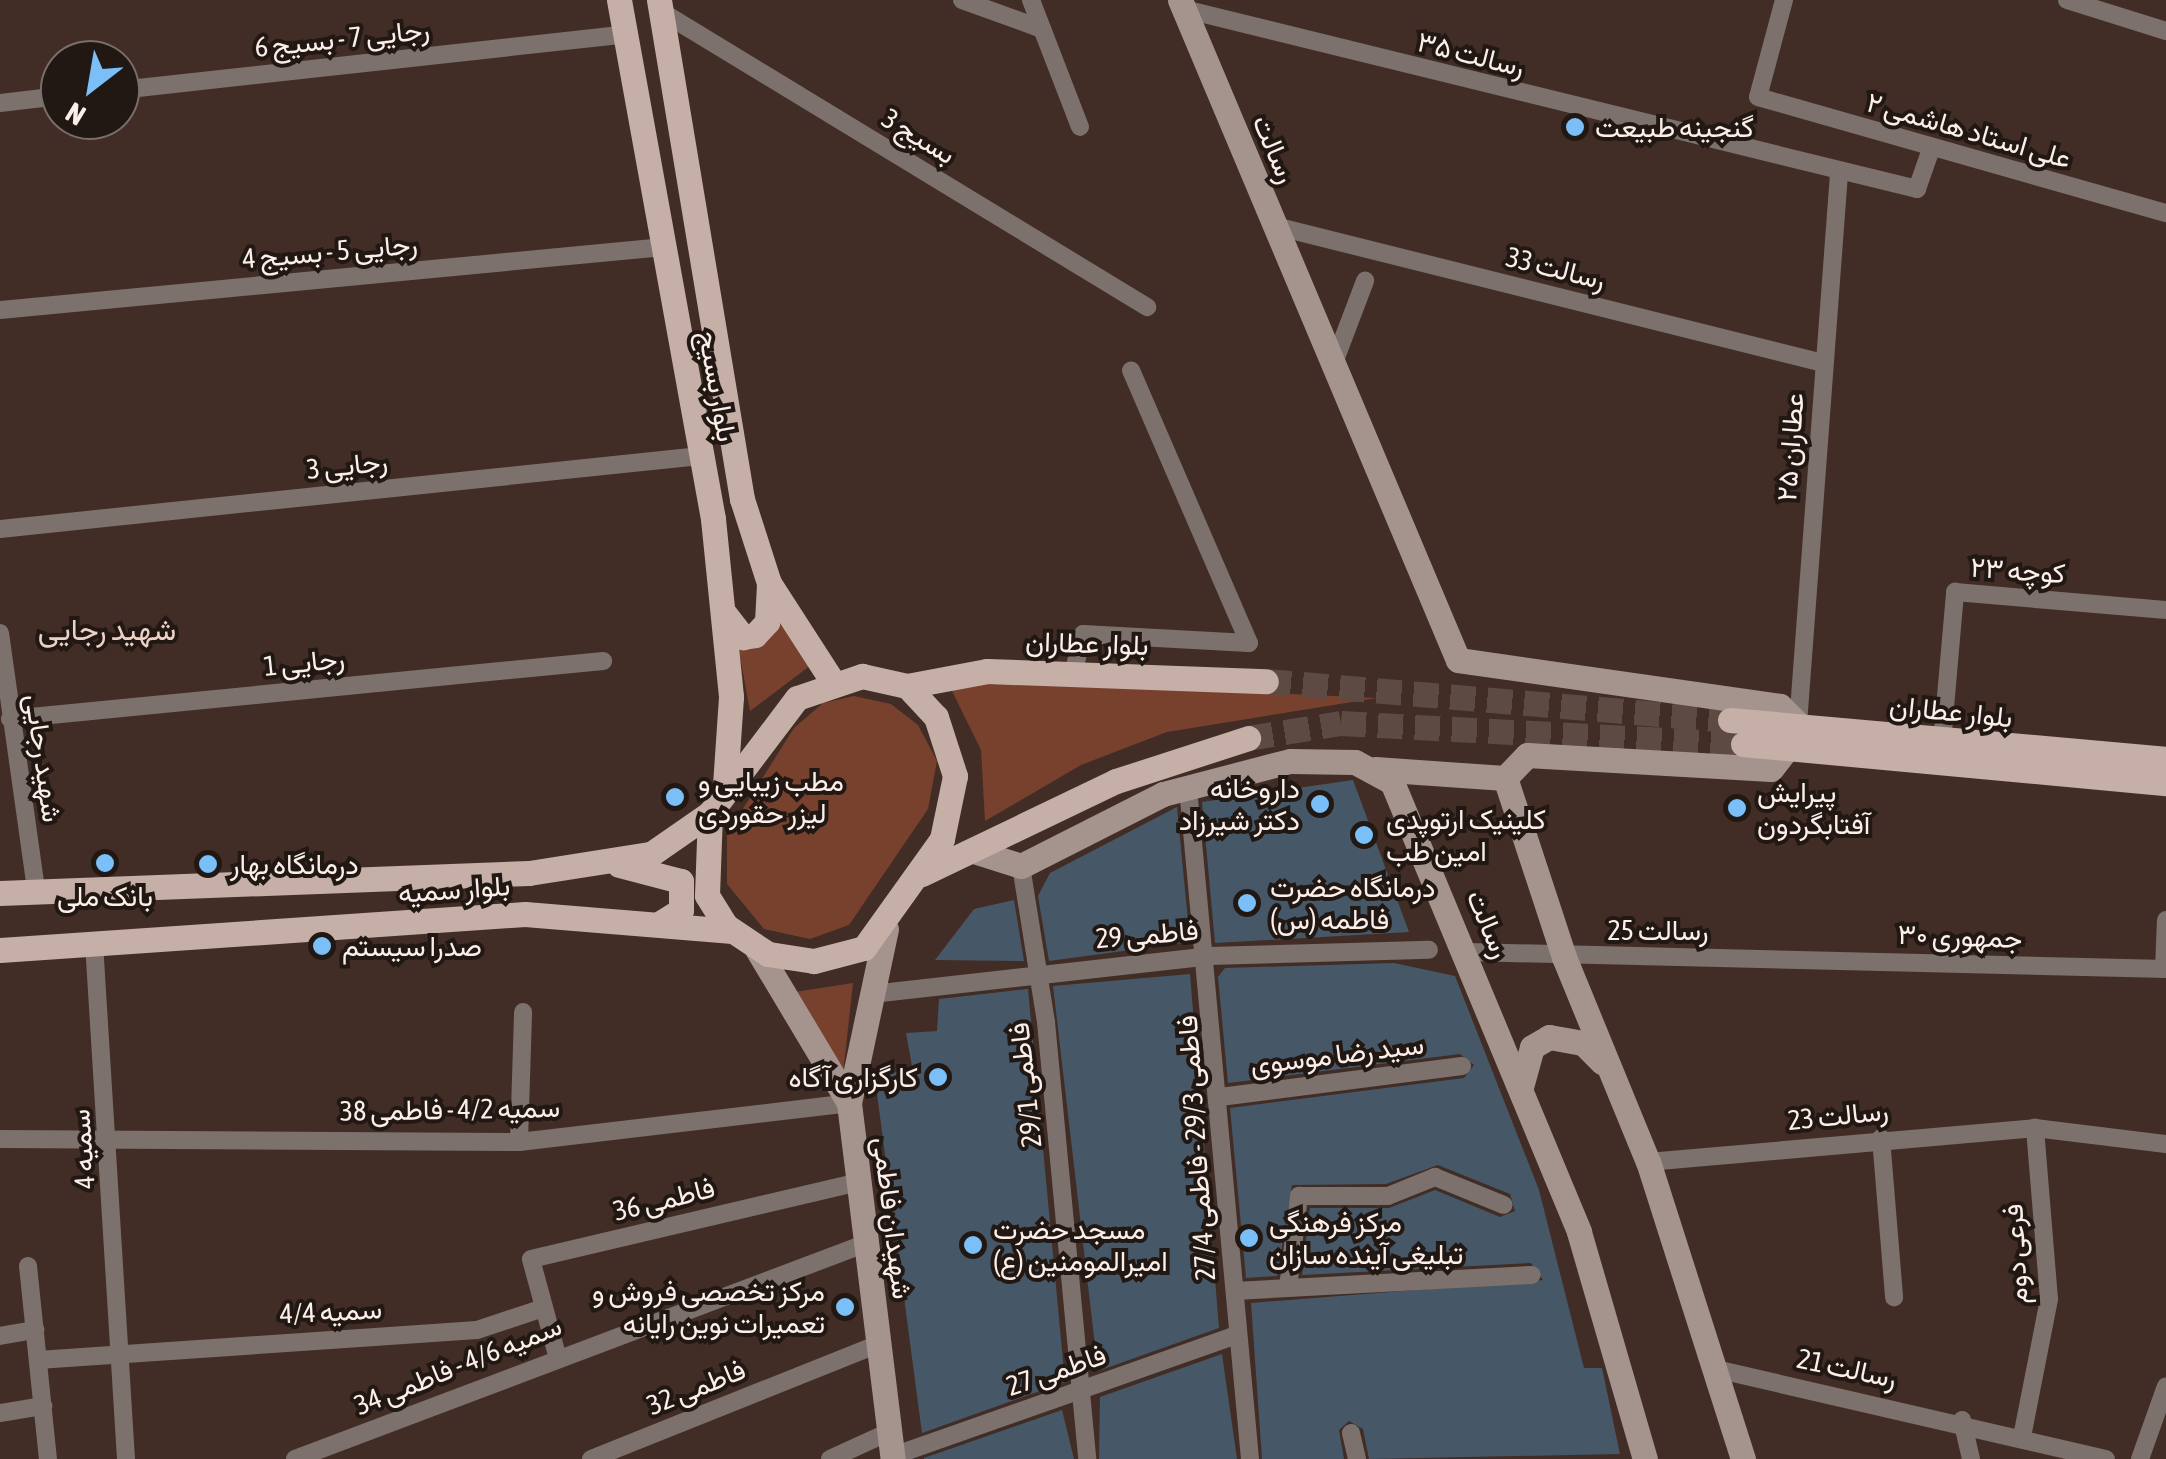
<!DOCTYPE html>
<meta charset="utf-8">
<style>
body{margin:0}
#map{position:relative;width:2166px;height:1459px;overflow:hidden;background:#412d25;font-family:"Asap Condensed",Vazirmatn,sans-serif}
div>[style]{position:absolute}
.green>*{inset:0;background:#77412e}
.building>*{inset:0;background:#465867}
.primary-tunnel>*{height:25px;margin-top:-12.5px;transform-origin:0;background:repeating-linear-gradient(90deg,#5d4a42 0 25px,transparent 0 37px)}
.street>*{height:18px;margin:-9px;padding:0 9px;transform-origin:9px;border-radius:9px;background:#7c716d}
.secondary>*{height:25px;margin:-12.5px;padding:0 12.5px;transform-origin:12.5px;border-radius:12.5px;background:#a5948e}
.primary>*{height:25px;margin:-12.5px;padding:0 12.5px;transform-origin:12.5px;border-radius:12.5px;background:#c5afa7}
.dots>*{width:28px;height:28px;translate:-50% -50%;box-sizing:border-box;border:5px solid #211814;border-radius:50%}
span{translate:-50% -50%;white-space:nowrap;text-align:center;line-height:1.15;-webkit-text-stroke:8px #211814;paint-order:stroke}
.street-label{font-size:28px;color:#fceee9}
.poi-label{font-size:28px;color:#fceee9}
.left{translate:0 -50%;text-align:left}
.right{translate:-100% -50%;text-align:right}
.neighbourhood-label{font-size:30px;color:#edd1c8}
.north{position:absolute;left:40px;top:40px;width:100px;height:100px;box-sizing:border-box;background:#211814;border:2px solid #796e69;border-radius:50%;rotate:211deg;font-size:28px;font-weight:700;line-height:40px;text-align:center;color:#fceee9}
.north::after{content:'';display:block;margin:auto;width:35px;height:45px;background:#7abff8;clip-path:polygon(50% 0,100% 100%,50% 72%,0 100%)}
</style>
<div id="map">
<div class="green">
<div style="clip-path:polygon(779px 618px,815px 662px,750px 711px,738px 646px,766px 642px)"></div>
<div style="clip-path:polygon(983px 680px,1377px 698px,1167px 732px,1081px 765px,985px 821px,981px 750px,952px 691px)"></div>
<div style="clip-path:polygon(854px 696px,891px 704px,918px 725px,937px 761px,928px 809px,849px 925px,810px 939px,764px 929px,727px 884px,727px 834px,794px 728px,823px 703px)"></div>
<div style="clip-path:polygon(853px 983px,843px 1074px,795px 992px)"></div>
</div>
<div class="building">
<div style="clip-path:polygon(1353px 780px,1409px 932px,1215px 943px,1202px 802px)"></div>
<div style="clip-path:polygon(1177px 807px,1190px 942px,1049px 961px,1038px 896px,1050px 873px)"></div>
<div style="clip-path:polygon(1014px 900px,1024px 961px,935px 960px,974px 909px)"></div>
<div style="clip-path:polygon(1394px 963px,1455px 976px,1539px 1190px,1584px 1368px,1602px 1368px,1620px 1454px,1369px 1459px,1363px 1429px,1349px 1421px,1339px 1430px,1344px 1459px,1262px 1459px,1251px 1303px,1543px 1280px,1531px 1263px,1302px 1275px,1310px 1208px,1389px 1208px,1435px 1190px,1500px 1217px,1515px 1211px,1510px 1194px,1438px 1165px,1386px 1184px,1292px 1185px,1277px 1276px,1246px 1278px,1230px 1108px,1464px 1078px,1474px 1065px,1460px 1054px,1228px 1083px,1218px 977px,1225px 968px)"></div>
<div style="clip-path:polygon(1190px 974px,1219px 1328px,1098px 1371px,1053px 986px)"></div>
<div style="clip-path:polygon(1028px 989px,1065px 1382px,922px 1433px,875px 1079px,912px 1066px,906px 1033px,937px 1031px,939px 999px)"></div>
<div style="clip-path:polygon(1222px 1354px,1237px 1459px,1099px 1459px,1100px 1397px)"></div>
<div style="clip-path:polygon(1062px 1410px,1074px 1459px,924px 1459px,924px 1458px)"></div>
</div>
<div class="primary-tunnel">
<div style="left:1266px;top:681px;width:466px;rotate:4.8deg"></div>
<div style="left:1248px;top:738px;width:94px;rotate:-9.2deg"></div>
<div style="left:1341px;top:723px;width:403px;rotate:3deg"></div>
</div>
<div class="street">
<div style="left:962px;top:0;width:85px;rotate:19.9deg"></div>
<div style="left:1031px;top:0;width:136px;rotate:68.9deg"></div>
<div style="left:1784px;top:0;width:100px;rotate:105deg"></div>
<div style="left:1758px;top:97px;width:424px;rotate:15.9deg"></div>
<div style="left:2067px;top:0;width:104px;rotate:17.4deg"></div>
<div style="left:1184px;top:9px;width:755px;rotate:13.8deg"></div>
<div style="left:1917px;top:189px;width:42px;rotate:-70.7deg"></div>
<div style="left:662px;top:12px;width:568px;rotate:31.31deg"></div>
<div style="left:120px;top:90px;width:512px;rotate:-6.28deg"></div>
<div style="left:0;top:103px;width:60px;rotate:-6.7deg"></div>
<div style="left:1275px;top:226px;width:565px;rotate:14.04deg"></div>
<div style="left:0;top:310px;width:667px;rotate:-5.42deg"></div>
<div style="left:1335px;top:360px;width:85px;rotate:-69.2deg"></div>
<div style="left:0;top:529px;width:704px;rotate:-5.95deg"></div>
<div style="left:0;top:633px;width:260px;rotate:82deg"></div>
<div style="left:1074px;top:670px;width:37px;rotate:-76deg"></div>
<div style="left:1083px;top:634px;width:166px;rotate:3.1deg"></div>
<div style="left:1249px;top:643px;width:297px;rotate:-113.4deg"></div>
<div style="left:10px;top:719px;width:596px;rotate:-5.59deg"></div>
<div style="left:1798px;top:724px;width:553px;rotate:-85.74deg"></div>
<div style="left:1942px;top:742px;width:151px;rotate:-85deg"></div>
<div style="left:1955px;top:592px;width:212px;rotate:4.9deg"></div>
<div style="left:1188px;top:788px;width:674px;rotate:84.72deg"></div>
<div style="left:1021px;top:866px;width:158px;rotate:80.9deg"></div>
<div style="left:1046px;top:1022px;width:439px;rotate:84.6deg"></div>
<div style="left:94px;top:943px;width:517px;rotate:86.45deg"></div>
<div style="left:1469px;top:952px;width:697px;rotate:1.4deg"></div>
<div style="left:2164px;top:969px;width:49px;rotate:-87.7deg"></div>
<div style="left:872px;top:994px;width:339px;rotate:-6.4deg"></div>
<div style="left:1209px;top:956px;width:220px;rotate:-1.6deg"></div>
<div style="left:1220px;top:1097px;width:244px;rotate:-7.3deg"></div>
<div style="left:1881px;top:1138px;width:160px;rotate:85.3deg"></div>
<div style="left:0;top:1139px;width:519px;rotate:0.33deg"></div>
<div style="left:519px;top:1142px;width:332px;rotate:-6.7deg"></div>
<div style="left:519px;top:1142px;width:130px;rotate:-88.2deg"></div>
<div style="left:1648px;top:1162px;width:388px;rotate:-5deg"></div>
<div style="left:2035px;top:1128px;width:132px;rotate:7deg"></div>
<div style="left:28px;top:1266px;width:194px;rotate:84.1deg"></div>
<div style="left:1288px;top:1288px;width:93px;rotate:-83.2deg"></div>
<div style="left:1299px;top:1196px;width:89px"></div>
<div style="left:1388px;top:1196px;width:51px;rotate:-22deg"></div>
<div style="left:1435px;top:1177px;width:74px;rotate:22.1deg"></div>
<div style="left:1235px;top:1291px;width:297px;rotate:-3.1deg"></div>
<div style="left:0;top:1336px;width:36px;rotate:-10deg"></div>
<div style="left:557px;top:1355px;width:99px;rotate:-105.2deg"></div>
<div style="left:531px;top:1259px;width:337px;rotate:-13.2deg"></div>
<div style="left:38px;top:1360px;width:440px;rotate:-3.9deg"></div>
<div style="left:477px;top:1330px;width:66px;rotate:-18.4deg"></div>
<div style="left:1720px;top:1370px;width:396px;rotate:13deg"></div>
<div style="left:0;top:1413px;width:44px;rotate:-9.2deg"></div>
<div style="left:1962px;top:1420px;width:40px;rotate:77deg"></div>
<div style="left:1351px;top:1433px;width:27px;rotate:77deg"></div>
<div style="left:2022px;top:1437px;width:141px;rotate:-78.9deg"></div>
<div style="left:2049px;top:1299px;width:172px;rotate:-94.7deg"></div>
<div style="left:893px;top:1456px;width:365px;rotate:-19.4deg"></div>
<div style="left:295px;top:1459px;width:611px;rotate:-20.69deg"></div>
<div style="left:591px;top:1459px;width:309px;rotate:-21.8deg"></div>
<div style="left:830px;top:1459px;width:65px;rotate:-24.6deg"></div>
<div style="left:2140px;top:1459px;width:77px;rotate:-70.4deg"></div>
</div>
<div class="secondary">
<div style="left:1180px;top:0;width:716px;rotate:67.16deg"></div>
<div style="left:1458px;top:660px;width:325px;rotate:8.1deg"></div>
<div style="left:1780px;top:706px;width:25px;rotate:45deg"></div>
<div style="left:1375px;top:769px;width:130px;rotate:4deg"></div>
<div style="left:974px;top:851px;width:49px;rotate:17.7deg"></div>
<div style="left:1021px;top:866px;width:159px;rotate:-26.9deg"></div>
<div style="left:1163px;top:794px;width:131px;rotate:-14.6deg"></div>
<div style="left:1290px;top:761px;width:65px;rotate:0.9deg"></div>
<div style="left:1355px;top:762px;width:42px;rotate:28.4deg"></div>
<div style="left:1392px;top:782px;width:487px;rotate:67.4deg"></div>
<div style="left:1579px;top:1232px;width:236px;rotate:73.8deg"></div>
<div style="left:886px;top:929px;width:178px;rotate:102deg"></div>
<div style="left:849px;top:1103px;width:359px;rotate:83deg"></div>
<div style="left:757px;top:949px;width:179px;rotate:59.1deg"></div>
<div style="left:1521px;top:1087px;width:41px;rotate:-74.6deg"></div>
<div style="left:1532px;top:1047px;width:20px;rotate:-30deg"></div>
<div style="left:1549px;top:1037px;width:35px;rotate:10deg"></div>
<div style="left:1583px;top:1043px;width:27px;rotate:45deg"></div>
<div style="left:1743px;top:1459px;width:312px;rotate:-107.7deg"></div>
<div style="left:1648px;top:1162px;width:222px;rotate:-112.3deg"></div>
<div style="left:1564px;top:957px;width:188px;rotate:-108.2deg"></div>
<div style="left:1505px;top:778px;width:32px;rotate:-46deg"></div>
<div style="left:1527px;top:755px;width:244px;rotate:3.3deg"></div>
<div style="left:1771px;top:769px;width:28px;rotate:-52deg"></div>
</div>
<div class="primary">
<div style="left:619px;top:0;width:527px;rotate:79.73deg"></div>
<div style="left:713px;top:519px;width:179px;rotate:84.2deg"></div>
<div style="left:731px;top:697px;width:88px;rotate:93.9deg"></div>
<div style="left:659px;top:0;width:506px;rotate:80.56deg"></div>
<div style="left:742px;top:499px;width:88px;rotate:72.2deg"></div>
<div style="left:769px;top:583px;width:120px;rotate:57.2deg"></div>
<div style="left:724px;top:613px;width:31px;rotate:52deg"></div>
<div style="left:743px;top:637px;width:12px;rotate:-9deg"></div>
<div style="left:755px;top:635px;width:18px;rotate:-47deg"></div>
<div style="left:767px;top:622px;width:39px;rotate:-87deg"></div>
<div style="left:862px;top:676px;width:46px;rotate:12.5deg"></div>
<div style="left:907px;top:686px;width:42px;rotate:46.9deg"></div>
<div style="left:936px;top:717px;width:62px;rotate:72.1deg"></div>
<div style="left:955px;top:776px;width:64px;rotate:101.7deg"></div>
<div style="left:942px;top:839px;width:134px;rotate:125.6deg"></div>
<div style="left:864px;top:948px;width:52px;rotate:165.4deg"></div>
<div style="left:814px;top:961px;width:47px;rotate:-171.3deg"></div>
<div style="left:768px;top:954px;width:50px;rotate:-146.3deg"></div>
<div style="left:726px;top:926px;width:36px;rotate:-122deg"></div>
<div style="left:707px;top:895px;width:82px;rotate:-87.9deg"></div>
<div style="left:710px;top:813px;width:144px;rotate:-52.9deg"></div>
<div style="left:797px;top:698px;width:69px;rotate:-18.7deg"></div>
<div style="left:907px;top:686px;width:81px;rotate:-10.6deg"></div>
<div style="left:987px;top:671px;width:279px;rotate:2.1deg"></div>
<div style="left:1730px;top:720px;width:438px;rotate:5.1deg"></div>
<div style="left:1743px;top:744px;width:425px;rotate:5.3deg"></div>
<div style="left:619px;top:865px;width:64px;rotate:14.5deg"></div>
<div style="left:681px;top:881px;width:29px;rotate:90deg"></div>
<div style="left:681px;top:910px;width:25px;rotate:148deg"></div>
<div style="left:922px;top:874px;width:215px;rotate:-25.6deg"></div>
<div style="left:1116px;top:781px;width:139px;rotate:-18deg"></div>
<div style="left:0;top:893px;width:529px;rotate:-2.17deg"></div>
<div style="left:529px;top:873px;width:123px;rotate:-8.9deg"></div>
<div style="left:651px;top:854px;width:72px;rotate:-34.8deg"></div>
<div style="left:0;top:950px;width:526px;rotate:-3.92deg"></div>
<div style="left:525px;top:914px;width:208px;rotate:4.7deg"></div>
</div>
<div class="dots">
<div style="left:1575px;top:127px;background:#7abff8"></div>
<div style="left:675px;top:797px;background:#7abff8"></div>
<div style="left:1320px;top:804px;background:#7abff8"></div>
<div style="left:1737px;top:808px;background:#7abff8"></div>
<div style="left:1364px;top:835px;background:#7abff8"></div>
<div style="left:105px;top:863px;background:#7abff8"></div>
<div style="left:208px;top:864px;background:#7abff8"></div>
<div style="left:1247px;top:903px;background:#7abff8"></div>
<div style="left:322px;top:946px;background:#7abff8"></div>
<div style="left:938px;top:1077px;background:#7abff8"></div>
<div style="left:1249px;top:1238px;background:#7abff8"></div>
<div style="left:973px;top:1245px;background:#7abff8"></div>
<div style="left:845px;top:1307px;background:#7abff8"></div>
</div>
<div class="street-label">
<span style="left:342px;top:38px;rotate:-6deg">رجایی 7 - بسیج 6</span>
<span style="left:1471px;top:54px;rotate:14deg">رسالت ۳۵</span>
<span style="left:1969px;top:130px;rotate:16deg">علی استاد هاشمی ۲</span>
<span style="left:919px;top:136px;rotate:31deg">بسیج 3</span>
<span style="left:1275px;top:149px;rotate:67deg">رسالت</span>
<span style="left:330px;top:251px;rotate:-5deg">رجایی 5 - بسیج 4</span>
<span style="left:1556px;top:268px;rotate:14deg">رسالت 33</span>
<span style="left:718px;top:386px;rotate:80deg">بلوار بسیج</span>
<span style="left:1790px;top:447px;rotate:-86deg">عطاران ۲۵</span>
<span style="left:347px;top:465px;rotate:-6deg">رجایی 3</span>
<span style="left:2018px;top:570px;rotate:4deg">کوچه ۲۳</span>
<span style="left:1087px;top:643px;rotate:2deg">بلوار عطاران</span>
<span style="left:304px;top:662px;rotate:-6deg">رجایی 1</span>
<span style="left:1951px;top:711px;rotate:6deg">بلوار عطاران</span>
<span style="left:44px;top:758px;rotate:82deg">شهید رجایی</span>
<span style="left:454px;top:889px;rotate:-4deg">بلوار سمیه</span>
<span style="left:1489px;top:924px;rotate:67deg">رسالت</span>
<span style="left:1658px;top:930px">رسالت 25</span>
<span style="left:1147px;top:934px;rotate:-5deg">فاطمی 29</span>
<span style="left:1960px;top:936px;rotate:2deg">جمهوری ۳۰</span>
<span style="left:1337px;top:1054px;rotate:-7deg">سید رضا موسوی</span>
<span style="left:1025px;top:1085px;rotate:-96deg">فاطمی 29/1</span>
<span style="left:450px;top:1109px;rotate:-1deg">سمیه 4/2 - فاطمی 38</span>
<span style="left:1838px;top:1115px;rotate:-6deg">رسالت 23</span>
<span style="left:1196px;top:1148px;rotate:-94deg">فاطمی 29/3 - فاطمی 27/4</span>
<span style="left:82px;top:1149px;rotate:-94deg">سمیه 4</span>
<span style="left:664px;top:1199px;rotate:-14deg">فاطمی 36</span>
<span style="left:893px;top:1218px;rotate:83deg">شهیدان فاطمی</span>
<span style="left:2015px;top:1254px;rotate:-93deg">فرعی دوم</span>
<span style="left:331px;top:1311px;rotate:-3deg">سمیه 4/4</span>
<span style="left:458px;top:1365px;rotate:-22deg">سمیه 4/6 - فاطمی 34</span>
<span style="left:1847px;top:1368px;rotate:12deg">رسالت 21</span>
<span style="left:1056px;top:1370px;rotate:-19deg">فاطمی 27</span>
<span style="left:696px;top:1387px;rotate:-22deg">فاطمی 32</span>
</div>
<div class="poi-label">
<span class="left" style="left:1595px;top:127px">گنجینه طبیعت</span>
<span class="left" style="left:698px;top:797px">مطب زیبایی و<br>لیزر حقوردی</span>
<span class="right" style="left:1300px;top:804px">داروخانه<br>دکتر شیرزاد</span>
<span class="left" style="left:1757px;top:808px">پیرایش<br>آفتابگردون</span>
<span class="left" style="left:1386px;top:835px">کلینیک ارتوپدی<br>امین طب</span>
<span class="left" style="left:230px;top:864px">درمانگاه بهار</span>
<span class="left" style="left:1270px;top:903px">درمانگاه حضرت<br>فاطمه (س)</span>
<span style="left:105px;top:896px">بانک ملی</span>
<span class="left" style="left:342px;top:946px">صدرا سیستم</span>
<span class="right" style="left:918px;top:1077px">کارگزاری آگاه</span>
<span class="left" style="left:1269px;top:1238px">مرکز فرهنگی<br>تبلیغی آینده سازان</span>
<span class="left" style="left:993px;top:1245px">مسجد حضرت<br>امیرالمومنین (ع)</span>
<span class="right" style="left:825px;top:1307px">مرکز تخصصی فروش و<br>تعمیرات نوین رایانه</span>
</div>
<div class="neighbourhood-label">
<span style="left:107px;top:629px">شهید رجایی</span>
</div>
<div class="north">N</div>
</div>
